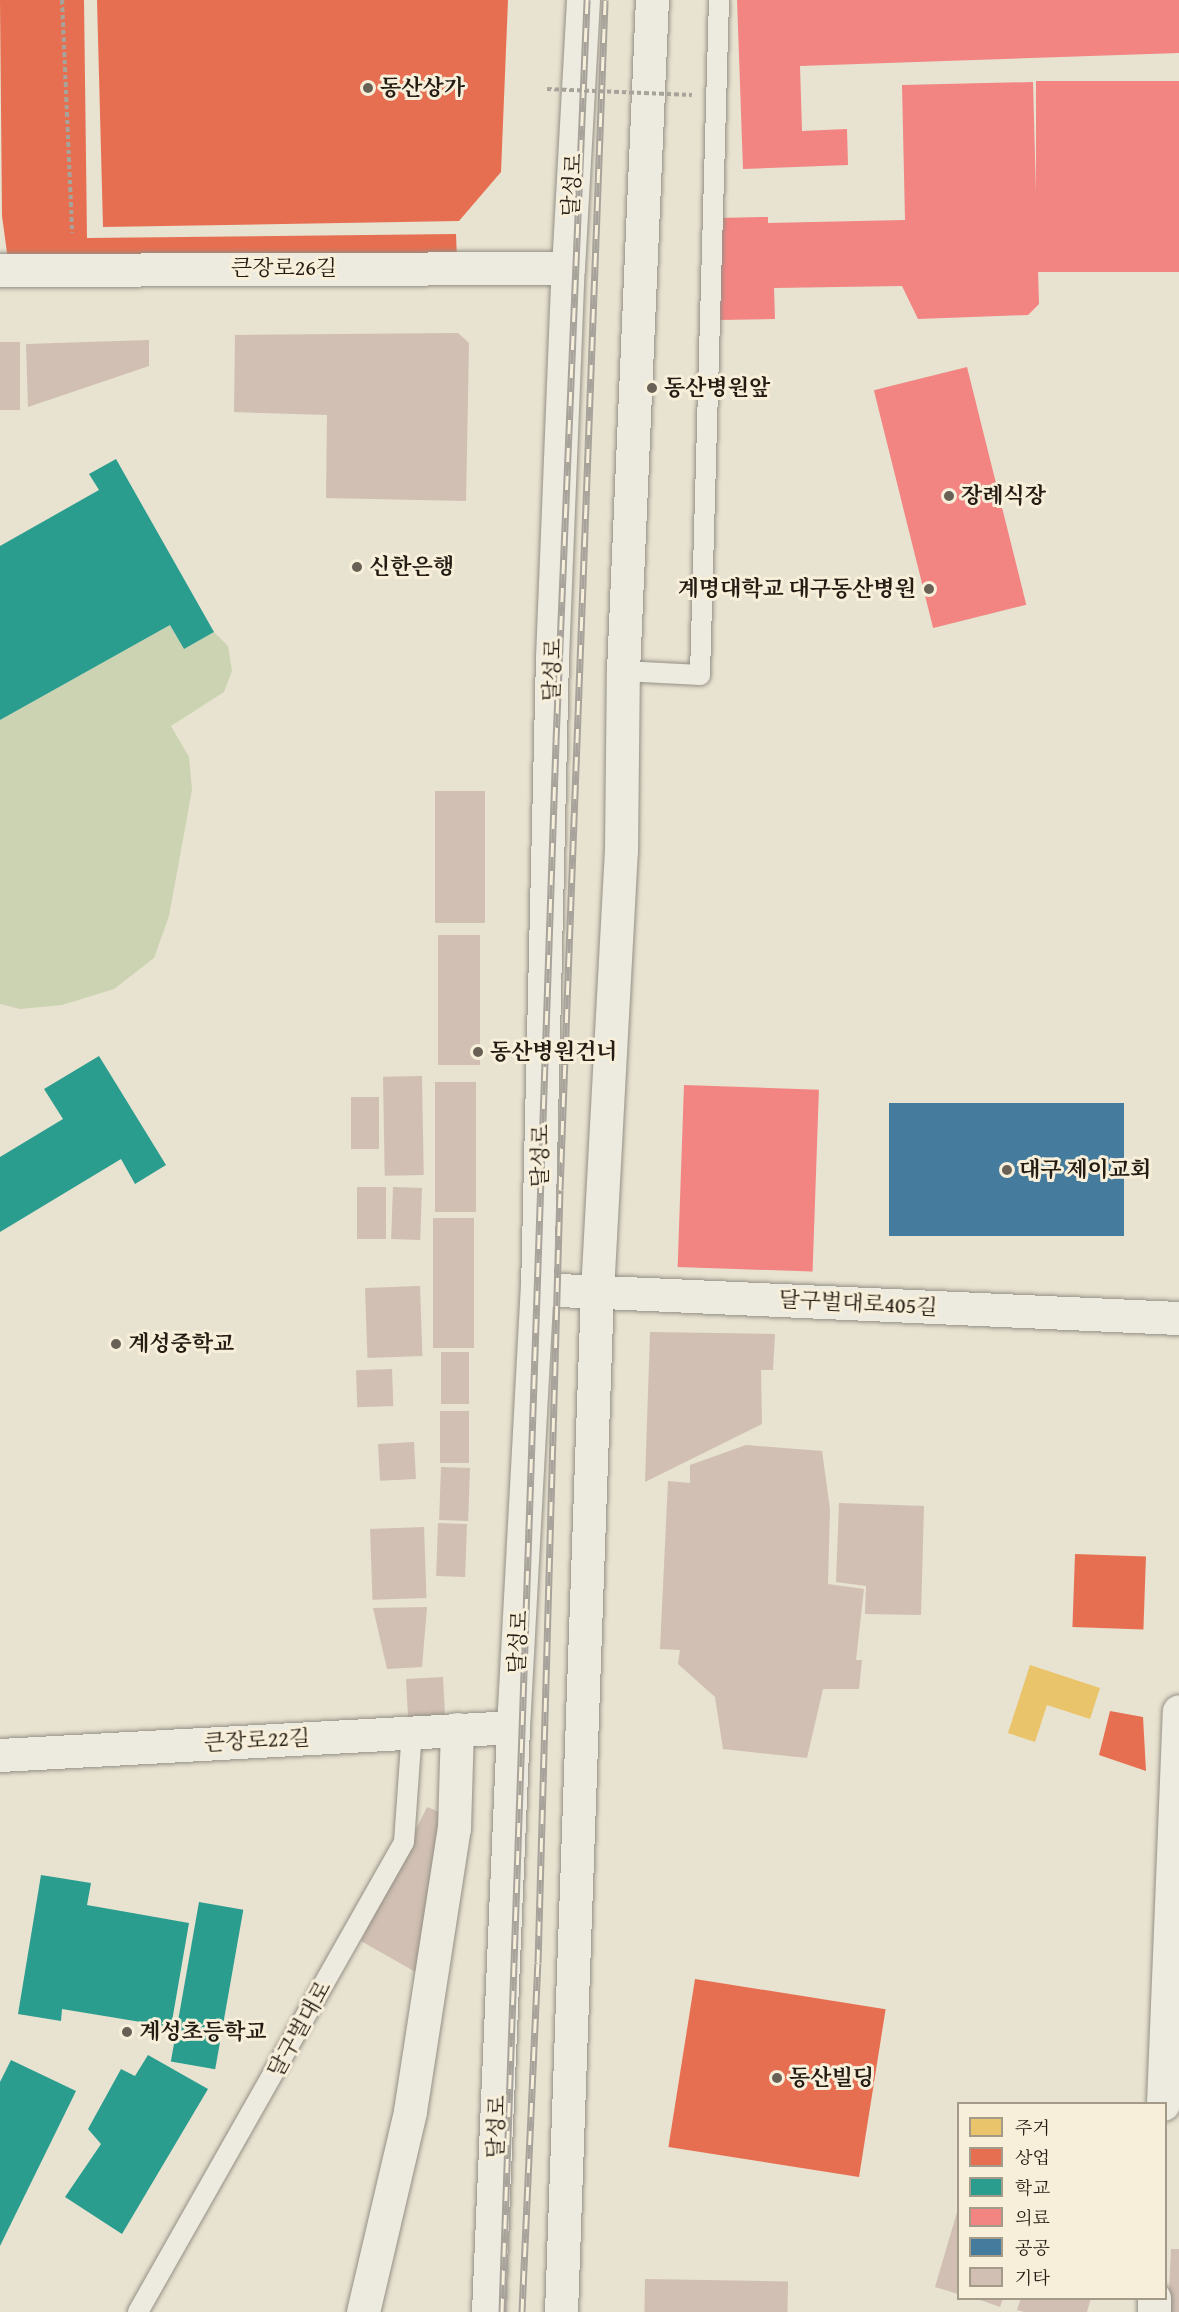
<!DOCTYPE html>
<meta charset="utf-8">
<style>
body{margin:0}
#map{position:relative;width:1179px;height:2312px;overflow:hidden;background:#e8e2d0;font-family:"Gentium Book Plus","Noto Serif KR",serif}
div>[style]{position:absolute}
.green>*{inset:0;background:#ccd3b2}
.homes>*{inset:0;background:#e9c46a}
.shops>*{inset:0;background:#e76f51;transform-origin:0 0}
.schools>*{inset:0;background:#2a9d8f;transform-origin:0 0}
.health>*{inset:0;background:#f28482;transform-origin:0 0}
.public>*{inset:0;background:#457b9d;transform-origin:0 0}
.building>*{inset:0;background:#d0bfb2;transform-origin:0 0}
.path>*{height:4px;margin-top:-2px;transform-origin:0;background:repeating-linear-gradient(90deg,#a7a39b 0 4.5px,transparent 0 7.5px)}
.roads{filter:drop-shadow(0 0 2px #949085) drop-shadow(0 0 2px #949085)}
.service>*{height:20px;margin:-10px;padding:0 10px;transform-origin:10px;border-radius:10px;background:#edeae0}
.minor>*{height:33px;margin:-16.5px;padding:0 16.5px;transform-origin:16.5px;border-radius:16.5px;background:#edeae0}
.secondary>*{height:33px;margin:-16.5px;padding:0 16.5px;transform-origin:16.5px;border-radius:16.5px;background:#edeae0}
.rail>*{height:7px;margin-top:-3.5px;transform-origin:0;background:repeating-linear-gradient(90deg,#f7efda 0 14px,#a7a39b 0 28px);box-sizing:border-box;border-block:2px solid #a7a39b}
.path-bridge>*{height:4px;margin-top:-2px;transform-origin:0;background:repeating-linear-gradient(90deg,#a7a39b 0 4.5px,transparent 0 7.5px)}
.dots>*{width:16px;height:16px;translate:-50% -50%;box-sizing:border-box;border:3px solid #f7efda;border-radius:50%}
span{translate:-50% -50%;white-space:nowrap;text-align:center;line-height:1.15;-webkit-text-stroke:6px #f7efda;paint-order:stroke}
.poi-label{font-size:22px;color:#241b13;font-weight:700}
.left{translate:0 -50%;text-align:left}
.right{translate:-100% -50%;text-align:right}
.street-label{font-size:22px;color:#241b13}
.legend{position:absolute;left:957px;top:2102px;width:210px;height:198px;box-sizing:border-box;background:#f7efda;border:2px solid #a39a8a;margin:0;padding:8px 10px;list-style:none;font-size:18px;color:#241b13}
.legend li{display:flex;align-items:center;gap:12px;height:30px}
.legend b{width:30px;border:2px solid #a39a8a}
</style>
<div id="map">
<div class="green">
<div style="clip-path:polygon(170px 625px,184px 649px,214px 632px,228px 646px,232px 671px,224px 692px,171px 726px,189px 757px,192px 790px,169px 916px,154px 958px,114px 989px,62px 1005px,20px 1009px,0 1004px,0 720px)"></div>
</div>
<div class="homes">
<div style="clip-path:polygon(1030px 1665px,1100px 1688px,1090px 1719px,1047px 1705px,1035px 1742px,1008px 1733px)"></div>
</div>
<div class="shops">
<div style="clip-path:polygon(0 0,84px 0,87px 238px,456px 234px,457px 260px,8px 260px,2px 216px)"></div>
<div style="clip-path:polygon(97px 0,508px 0,501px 172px,459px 221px,103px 227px)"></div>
<div style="left:1075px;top:1554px;width:71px;height:73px;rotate:2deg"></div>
<div style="clip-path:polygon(1110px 1711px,1143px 1717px,1146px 1771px,1099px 1755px)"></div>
<div style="left:695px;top:1979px;width:193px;height:170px;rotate:9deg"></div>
</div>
<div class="schools">
<div style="clip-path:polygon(116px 459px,214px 632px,184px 649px,170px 625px,0 720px,0 546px,99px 490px,89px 474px)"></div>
<div style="clip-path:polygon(99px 1056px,166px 1165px,135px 1184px,121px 1159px,0 1232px,0 1157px,63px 1119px,44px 1089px)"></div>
<div style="clip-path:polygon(41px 1875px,91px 1883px,87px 1905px,189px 1923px,171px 2027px,62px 2009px,61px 2021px,18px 2014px)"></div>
<div style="left:199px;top:1902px;width:45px;height:162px;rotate:10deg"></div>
<div style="clip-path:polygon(148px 2055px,208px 2089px,122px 2234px,65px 2197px,101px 2144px,88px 2129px,121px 2069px,135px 2076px)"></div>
<div style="clip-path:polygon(11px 2060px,76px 2091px,0 2246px,0 2082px)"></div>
</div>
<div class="health">
<div style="clip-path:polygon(737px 0,1179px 0,1179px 53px,800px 66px,802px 131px,847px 129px,848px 165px,743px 169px)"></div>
<div style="left:1179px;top:81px;width:191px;height:143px;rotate:90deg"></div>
<div style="clip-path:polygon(1033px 82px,1039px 304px,1028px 315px,918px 319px,902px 286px,774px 288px,775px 319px,718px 320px,717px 218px,768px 217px,768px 223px,905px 220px,902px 85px)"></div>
<div style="left:967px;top:367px;width:245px;height:96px;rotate:76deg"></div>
<div style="left:684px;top:1085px;width:135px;height:182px;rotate:2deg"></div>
</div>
<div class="public">
<div style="left:1124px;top:1103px;width:133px;height:235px;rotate:90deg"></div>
</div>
<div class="building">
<div style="clip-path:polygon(458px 333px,469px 343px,466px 501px,326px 498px,327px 415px,234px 412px,235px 335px)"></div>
<div style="clip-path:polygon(149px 340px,149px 366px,28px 407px,26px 344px)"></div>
<div style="left:20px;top:342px;width:68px;height:20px;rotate:90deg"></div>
<div style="left:435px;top:791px;width:50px;height:132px"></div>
<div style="left:438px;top:935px;width:42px;height:130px"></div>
<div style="left:422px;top:1076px;width:99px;height:39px;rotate:89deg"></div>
<div style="left:435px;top:1082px;width:41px;height:130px"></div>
<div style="left:351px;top:1097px;width:28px;height:52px"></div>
<div style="left:357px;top:1187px;width:29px;height:52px"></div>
<div style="left:393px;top:1187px;width:29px;height:52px;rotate:2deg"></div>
<div style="left:433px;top:1218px;width:41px;height:130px"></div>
<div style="left:420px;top:1286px;width:70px;height:55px;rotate:88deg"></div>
<div style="clip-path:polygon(650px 1332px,775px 1334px,773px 1370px,761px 1370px,762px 1424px,645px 1482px)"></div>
<div style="left:441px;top:1352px;width:28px;height:52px"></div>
<div style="left:392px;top:1369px;width:37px;height:36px;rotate:88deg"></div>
<div style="left:440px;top:1411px;width:29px;height:52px"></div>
<div style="left:414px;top:1442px;width:37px;height:36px;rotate:87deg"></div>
<div style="clip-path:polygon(746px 1445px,822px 1451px,830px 1509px,828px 1584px,864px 1589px,856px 1660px,862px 1660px,859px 1689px,823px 1689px,807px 1758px,723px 1749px,715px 1697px,678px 1664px,680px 1650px,660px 1649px,668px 1481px,690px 1483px,690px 1465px)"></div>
<div style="left:441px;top:1467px;width:29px;height:53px;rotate:2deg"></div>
<div style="clip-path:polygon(839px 1503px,924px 1506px,921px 1615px,865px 1614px,866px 1586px,836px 1582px)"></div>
<div style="left:438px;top:1523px;width:29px;height:53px;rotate:2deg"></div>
<div style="left:424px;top:1527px;width:71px;height:54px;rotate:88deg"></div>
<div style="clip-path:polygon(427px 1607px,422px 1667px,387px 1669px,373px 1608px)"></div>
<div style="left:443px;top:1677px;width:38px;height:37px;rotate:87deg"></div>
<div style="clip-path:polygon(427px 1807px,444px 1814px,419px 1974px,361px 1941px)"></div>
<div style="clip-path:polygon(958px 2209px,958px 2294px,935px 2287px)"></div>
<div style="clip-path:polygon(1171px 2249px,1179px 2249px,1179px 2312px,1168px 2312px)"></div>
<div style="left:645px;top:2279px;width:143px;height:33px;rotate:1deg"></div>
<div style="clip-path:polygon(975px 2298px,1003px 2298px,1000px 2307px)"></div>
<div style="clip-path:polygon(1021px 2298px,1091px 2298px,1087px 2312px,1024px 2312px,1017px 2310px)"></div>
</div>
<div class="path">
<div style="left:62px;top:0;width:233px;rotate:87.5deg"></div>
</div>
<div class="roads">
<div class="service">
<div style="left:623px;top:671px;width:77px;rotate:3deg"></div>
<div style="left:700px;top:675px;width:675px;rotate:-88.39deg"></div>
<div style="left:138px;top:2312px;width:540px;rotate:-60.49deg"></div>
<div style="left:404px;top:1842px;width:111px;rotate:-85.9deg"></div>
</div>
<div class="minor">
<div style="left:0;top:270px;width:568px;rotate:-0.2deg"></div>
<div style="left:537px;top:1289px;width:643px;rotate:2.59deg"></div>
<div style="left:0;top:1755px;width:514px;rotate:-3.12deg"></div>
<div style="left:1163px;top:2104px;width:393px;rotate:-87.7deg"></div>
<div style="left:363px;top:2312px;width:206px;rotate:-76.8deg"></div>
<div style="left:410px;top:2111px;width:286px;rotate:-81.2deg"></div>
<div style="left:454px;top:1828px;width:99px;rotate:-88.3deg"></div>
<div style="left:1154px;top:2312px;width:14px;rotate:-90deg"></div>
</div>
<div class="secondary">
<div style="left:488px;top:2312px;width:586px;rotate:-87.55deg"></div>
<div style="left:513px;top:1727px;width:439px;rotate:-86.9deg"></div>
<div style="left:537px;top:1289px;width:631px;rotate:-88.64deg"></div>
<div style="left:552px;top:658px;width:390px;rotate:-87.7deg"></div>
<div style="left:568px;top:268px;width:268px;rotate:-86.8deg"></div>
<div style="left:561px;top:2312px;width:1021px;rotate:-87.98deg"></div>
<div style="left:597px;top:1292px;width:442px;rotate:-86.9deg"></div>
<div style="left:621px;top:851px;width:180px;rotate:-89.4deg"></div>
<div style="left:623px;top:671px;width:672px;rotate:-87.53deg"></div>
</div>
</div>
<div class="rail">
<div style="left:502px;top:2312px;width:1572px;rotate:-88.03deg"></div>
<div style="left:556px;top:741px;width:742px;rotate:-87.6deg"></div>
<div style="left:522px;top:2312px;width:349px;rotate:-87.4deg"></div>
<div style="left:538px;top:1963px;width:773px;rotate:-88.37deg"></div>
<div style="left:560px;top:1190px;width:1191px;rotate:-87.83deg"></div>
</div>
<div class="path-bridge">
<div style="left:547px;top:89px;width:145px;rotate:2.4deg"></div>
</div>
<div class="dots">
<div style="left:368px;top:88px;background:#696155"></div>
<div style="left:652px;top:388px;background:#696155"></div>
<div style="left:949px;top:496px;background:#696155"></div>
<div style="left:357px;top:567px;background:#696155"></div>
<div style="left:929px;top:589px;background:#696155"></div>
<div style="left:478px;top:1052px;background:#696155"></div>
<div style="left:1007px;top:1170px;background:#696155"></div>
<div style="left:116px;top:1344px;background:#696155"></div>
<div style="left:127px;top:2032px;background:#696155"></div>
<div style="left:777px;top:2078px;background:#696155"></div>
</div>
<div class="poi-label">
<span class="left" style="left:380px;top:88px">동산상가</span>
<span class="left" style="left:664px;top:388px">동산병원앞</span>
<span class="left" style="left:961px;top:496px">장례식장</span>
<span class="left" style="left:369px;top:567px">신한은행</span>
<span class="right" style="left:916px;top:589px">계명대학교 대구동산병원</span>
<span class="left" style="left:490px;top:1052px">동산병원건너</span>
<span class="left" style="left:1019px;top:1170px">대구 제이교회</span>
<span class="left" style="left:128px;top:1344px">계성중학교</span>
<span class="left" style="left:139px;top:2032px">계성초등학교</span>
<span class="left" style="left:789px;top:2078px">동산빌딩</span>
</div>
<div class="street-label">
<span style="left:572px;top:185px;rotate:-87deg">달성로</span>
<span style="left:284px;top:268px">큰장로26길</span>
<span style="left:552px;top:670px;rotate:-88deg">달성로</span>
<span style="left:540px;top:1156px;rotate:-89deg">달성로</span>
<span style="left:858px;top:1303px;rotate:3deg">달구벌대로405길</span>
<span style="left:518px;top:1642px;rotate:-87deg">달성로</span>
<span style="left:257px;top:1740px;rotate:-3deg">큰장로22길</span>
<span style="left:299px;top:2029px;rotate:-61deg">달구벌대로</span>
<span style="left:496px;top:2127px;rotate:-88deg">달성로</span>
</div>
<ul class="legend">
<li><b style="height:16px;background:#e9c46a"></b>주거</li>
<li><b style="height:16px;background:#e76f51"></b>상업</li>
<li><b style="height:16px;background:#2a9d8f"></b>학교</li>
<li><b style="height:16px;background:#f28482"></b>의료</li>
<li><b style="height:16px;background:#457b9d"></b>공공</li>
<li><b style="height:16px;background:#d0bfb2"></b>기타</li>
</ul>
</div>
